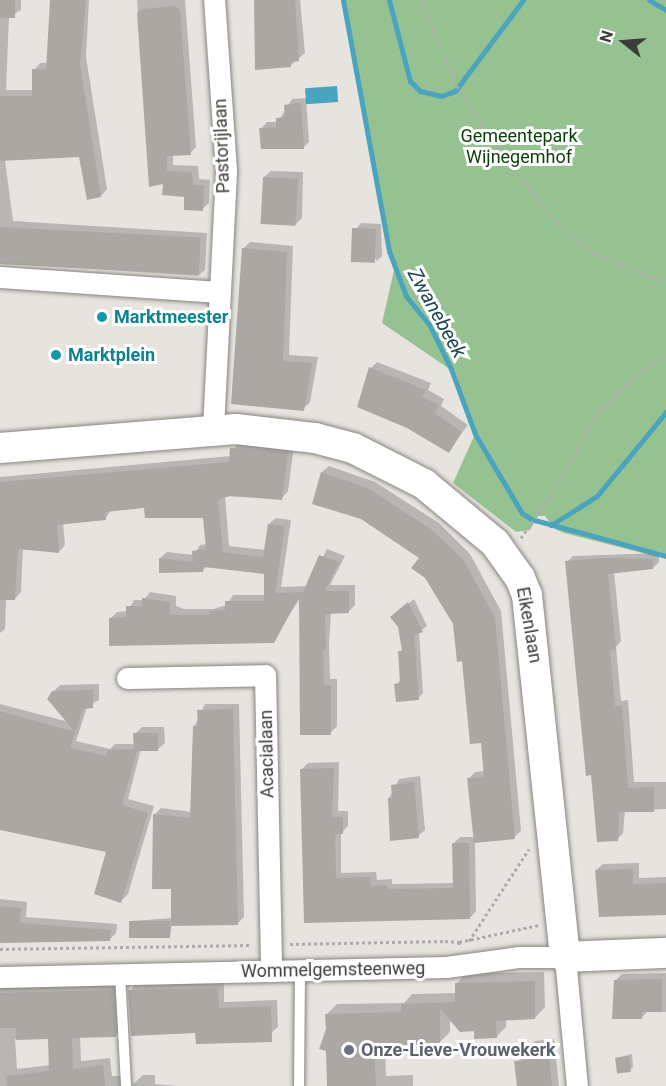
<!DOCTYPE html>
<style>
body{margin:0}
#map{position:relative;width:666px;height:1086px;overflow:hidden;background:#e7e4df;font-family:Roboto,sans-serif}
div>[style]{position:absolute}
.green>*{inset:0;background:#96c291}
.water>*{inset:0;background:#4ba4bd;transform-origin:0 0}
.shadow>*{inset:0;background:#0003}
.stream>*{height:5px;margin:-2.5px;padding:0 2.5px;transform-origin:2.5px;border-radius:2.5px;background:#4ba4bd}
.building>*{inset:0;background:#aba8a3;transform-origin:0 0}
.path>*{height:3px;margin-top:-1.5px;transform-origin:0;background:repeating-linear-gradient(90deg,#aeaca8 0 3px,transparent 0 6px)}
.roads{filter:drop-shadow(0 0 2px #888580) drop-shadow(0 0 2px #888580)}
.lane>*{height:10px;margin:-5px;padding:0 5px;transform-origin:5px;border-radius:5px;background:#fff}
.street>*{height:21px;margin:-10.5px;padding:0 10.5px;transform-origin:10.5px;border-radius:10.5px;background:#fff}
.secondary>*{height:30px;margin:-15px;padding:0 15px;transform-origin:15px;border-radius:15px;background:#fff}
.dots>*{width:16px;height:16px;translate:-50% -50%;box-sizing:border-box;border:3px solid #fff;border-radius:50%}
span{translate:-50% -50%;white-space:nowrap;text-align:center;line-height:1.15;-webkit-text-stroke:6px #fff;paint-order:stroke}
.park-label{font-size:18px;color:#0b3e08}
.street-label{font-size:18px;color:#3e3c3a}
.culture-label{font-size:18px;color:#0d838f;font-weight:700}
.left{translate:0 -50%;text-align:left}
.worship-label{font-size:18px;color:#5b616d;font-weight:700}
.water-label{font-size:20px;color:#1f4752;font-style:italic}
.north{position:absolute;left:594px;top:12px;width:60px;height:60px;-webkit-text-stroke:4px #fff;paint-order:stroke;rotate:287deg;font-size:16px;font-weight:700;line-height:24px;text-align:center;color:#3e3c3a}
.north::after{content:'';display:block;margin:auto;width:21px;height:27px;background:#3e3c3a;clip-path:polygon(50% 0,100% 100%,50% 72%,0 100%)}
</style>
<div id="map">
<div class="green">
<div style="clip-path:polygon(343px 0,666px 0,666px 559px,564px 533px,555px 529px,545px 516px,538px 516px,530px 530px,516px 532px,453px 483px,475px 434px,451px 370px,382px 323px,395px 266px,389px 251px)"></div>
</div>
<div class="water">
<div style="left:337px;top:86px;width:16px;height:32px;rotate:86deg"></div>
</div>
<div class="shadow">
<div style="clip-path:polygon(0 0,21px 0,21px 10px,9px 17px,6px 90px,33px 90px,34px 70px,40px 63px,48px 63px,51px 0,89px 0,86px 57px,107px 189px,101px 196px,80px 155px,5px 160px,13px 221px,207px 233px,205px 270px,198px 276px,0 263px)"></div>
<div style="clip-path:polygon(137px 0,185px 0,196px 147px,190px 153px,173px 154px,173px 165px,198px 166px,199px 179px,210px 180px,209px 203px,202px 209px,164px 182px,150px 185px)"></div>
<div style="clip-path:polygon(255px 0,300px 0,305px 53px,290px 66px)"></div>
<div style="clip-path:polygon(306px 98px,309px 142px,303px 148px,261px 129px,267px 122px,278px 122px,292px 99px)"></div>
<div style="clip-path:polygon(271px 171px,303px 172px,302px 218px,296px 224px,264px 177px)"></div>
<div style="clip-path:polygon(361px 223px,381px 224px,382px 256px,377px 261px,356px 229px)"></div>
<div style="clip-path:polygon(250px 242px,293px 246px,289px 355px,318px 357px,310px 402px,303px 409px,233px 402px,243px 249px)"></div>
<div style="clip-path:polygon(377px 362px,431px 383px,428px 390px,444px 399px,441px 406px,468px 425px,448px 451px,371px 368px)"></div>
<div style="clip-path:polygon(238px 442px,294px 446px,288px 491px,282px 498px,225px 496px,229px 546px,266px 550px,269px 524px,276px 518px,291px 520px,281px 587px,308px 586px,327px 549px,345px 556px,330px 585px,355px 585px,355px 605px,349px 611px,331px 612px,329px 645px,330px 679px,337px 679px,337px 726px,330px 733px,300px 598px,273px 641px,110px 619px,117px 612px,128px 611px,134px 600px,144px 600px,150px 592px,176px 596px,176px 606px,184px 609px,213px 609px,227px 605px,233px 595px,266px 595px,266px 572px,207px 566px,203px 570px,160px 558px,167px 552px,194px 555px,200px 545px,207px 544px,204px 516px,146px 507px,111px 510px,105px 519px,63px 523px,65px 545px,59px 552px,23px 548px,21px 592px,15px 599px,6px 599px,5px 629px,0 633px,0 477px,231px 456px)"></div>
<div style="clip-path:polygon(329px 466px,375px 482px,439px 523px,470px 554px,501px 611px,521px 831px,514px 837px,475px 841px,476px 911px,470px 918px,305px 922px,302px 769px,308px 763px,339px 762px,338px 811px,348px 811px,348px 826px,341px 833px,341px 873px,376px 872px,377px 880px,392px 879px,392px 884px,454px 883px,453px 844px,460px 837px,474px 837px,469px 778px,475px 772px,485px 771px,482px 741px,454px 623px,421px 558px,322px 472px)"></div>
<div style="clip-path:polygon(659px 553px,659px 562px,653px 568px,614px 572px,621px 641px,616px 647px,621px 701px,628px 700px,634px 782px,666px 782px,666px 809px,625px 811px,623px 833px,617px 840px,567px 562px,573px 556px)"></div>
<div style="clip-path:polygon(414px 599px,427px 626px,419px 632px,423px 693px,418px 698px,396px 685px,401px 679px,400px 652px,403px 648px,397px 613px)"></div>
<div style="clip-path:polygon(99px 684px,99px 700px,87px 707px,76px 741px,110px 749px,115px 744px,135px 744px,135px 734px,142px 727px,164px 727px,165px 743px,158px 749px,141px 749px,128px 799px,154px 806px,128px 894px,121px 901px,108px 850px,0 828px,0 704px,69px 722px,53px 692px,60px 685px)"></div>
<div style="clip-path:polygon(205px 704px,239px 704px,244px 917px,238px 923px,172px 924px,170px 936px,130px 921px,173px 918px,172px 887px,154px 815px,161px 808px,192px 812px,194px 727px)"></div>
<div style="clip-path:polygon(420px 776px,425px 830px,418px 836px,389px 798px,399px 779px)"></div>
<div style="clip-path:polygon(639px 863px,639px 878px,666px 877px,666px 915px,596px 870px,603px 864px)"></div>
<div style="clip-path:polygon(0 899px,27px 902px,26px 917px,117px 924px,116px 933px,110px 939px,0 941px)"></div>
<div style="clip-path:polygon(544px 972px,545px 1007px,535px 1018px,506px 1019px,506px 1027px,496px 1037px,450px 1018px,450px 1032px,440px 1042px,385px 1044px,386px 1076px,413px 1075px,413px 1086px,328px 1086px,327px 1014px,337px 1004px,404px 1003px,412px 994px,457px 993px,456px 984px,466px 973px)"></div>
<div style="clip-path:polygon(666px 973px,666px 1012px,648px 1011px,641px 1018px,616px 980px,622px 974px)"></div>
<div style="clip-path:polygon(224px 982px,224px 1002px,277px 1000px,278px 1027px,271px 1033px,197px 1032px,130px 991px,136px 984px)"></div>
<div style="clip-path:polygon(evenodd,121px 983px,123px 1028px,115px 1035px,80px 1036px,81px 1061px,110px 1058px,112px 1076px,126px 1076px,131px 1086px,143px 1075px,155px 1075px,155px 1084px,177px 1086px,0 1086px,0 985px,121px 983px,50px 1038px,51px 1065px,17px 1069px,15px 1039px,50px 1038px)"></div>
<div style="clip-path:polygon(554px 1039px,559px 1086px,518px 1086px,516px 1062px,529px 1055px,529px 1047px,535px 1041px)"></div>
<div style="clip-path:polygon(632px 1054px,633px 1067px,630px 1070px,617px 1058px)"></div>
</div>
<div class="stream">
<div style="left:343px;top:0;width:255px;rotate:79.6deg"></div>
<div style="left:389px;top:251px;width:48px;rotate:69.3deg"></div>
<div style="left:406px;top:296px;width:36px;rotate:51deg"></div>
<div style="left:429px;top:324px;width:50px;rotate:63.9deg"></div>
<div style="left:451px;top:369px;width:69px;rotate:69.7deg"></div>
<div style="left:475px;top:434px;width:92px;rotate:59.3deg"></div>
<div style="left:522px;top:513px;width:11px;rotate:34deg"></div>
<div style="left:531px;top:519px;width:140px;rotate:15.3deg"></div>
<div style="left:389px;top:0;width:84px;rotate:75.5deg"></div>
<div style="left:410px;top:81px;width:14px;rotate:45deg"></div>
<div style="left:420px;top:91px;width:22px;rotate:13deg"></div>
<div style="left:441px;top:96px;width:15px;rotate:-20deg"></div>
<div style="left:455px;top:91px;width:114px;rotate:-53.2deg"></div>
<div style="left:649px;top:0;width:20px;rotate:30deg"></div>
<div style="left:551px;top:525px;width:54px;rotate:-32.2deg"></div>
<div style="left:597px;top:496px;width:109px;rotate:-50.6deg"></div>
</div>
<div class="building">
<div style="left:0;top:0;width:15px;height:18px"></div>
<div style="clip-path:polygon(50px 0,86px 0,80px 64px,101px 197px,87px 200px,79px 157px,0 161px,0 96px,32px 96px,32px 69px,46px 70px)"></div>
<div style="clip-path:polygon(254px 0,295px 0,299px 61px,291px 62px,291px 67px,255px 70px)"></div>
<div style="clip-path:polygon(175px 6px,180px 10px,191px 155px,167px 156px,167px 171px,192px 172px,193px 185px,204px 186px,203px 211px,184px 210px,184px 197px,162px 195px,163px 184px,149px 187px,137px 13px,142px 9px)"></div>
<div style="clip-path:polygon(301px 103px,304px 149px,261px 149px,259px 128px,276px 127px,276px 118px,285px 117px,284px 105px)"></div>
<div style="left:263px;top:177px;width:35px;height:47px;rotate:3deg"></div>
<div style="left:0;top:227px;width:201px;height:37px;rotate:3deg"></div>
<div style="left:352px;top:228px;width:24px;height:34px;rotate:2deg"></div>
<div style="clip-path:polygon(242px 248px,287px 252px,283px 361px,312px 363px,304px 411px,231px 404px)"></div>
<div style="clip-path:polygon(369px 367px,426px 390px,422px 397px,439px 405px,435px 413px,462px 432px,449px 453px,407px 428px,357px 407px)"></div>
<div style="clip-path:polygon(230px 448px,288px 452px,282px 500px,230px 496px,218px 500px,223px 552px,263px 557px,268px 524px,285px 526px,275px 593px,303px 592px,319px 555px,339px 562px,325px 591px,349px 591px,349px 613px,325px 614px,326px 650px,323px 650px,324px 685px,331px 685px,331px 735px,300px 735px,299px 597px,274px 643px,109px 646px,109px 618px,126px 617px,126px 606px,142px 606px,142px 598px,170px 602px,170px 613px,176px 615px,209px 615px,209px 611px,225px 610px,225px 601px,264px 601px,264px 574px,204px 567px,203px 572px,159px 573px,159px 558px,193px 562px,192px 551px,206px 549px,203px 518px,145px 518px,144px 508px,105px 512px,106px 520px,57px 525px,59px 553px,18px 549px,15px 600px,0 600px,0 482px,229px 462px)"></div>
<div style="clip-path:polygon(321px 472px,368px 488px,432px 530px,464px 561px,495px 618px,515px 839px,474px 843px,467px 778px,484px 777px,481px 743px,470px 744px,462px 661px,457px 662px,453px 624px,425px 578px,411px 568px,419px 558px,361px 519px,312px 504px)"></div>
<div style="clip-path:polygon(604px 558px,653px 559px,653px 569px,608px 574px,616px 649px,610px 650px,612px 674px,615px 706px,622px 706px,628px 788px,654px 787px,654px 812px,619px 812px,618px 841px,597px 842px,591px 775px,586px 776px,565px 561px)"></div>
<div style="clip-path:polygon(408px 602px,423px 632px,414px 635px,419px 700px,396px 702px,394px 684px,400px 683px,398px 651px,402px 651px,398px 627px,390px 617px)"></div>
<div style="clip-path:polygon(93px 690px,93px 708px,83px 709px,70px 748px,107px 756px,107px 750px,134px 749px,133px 733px,158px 733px,158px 751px,137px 751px,122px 805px,148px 813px,121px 903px,94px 894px,106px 852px,0 830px,0 711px,75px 732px,47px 699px,52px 691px)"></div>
<div style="clip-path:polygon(233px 709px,238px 925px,171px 926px,171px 889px,152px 889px,153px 814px,190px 818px,193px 726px,198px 726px,197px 710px)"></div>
<div style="clip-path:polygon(334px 768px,332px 817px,343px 817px,343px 834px,335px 834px,336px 878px,371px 877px,371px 886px,387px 885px,387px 889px,453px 888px,452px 843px,469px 843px,470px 919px,304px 923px,300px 769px)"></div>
<div style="clip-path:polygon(414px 782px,419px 838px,390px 841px,388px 798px,392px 798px,391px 785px)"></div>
<div style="clip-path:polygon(633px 869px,633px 884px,666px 883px,666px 915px,599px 917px,595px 870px)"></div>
<div style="clip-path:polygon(0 906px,21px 908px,20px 923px,111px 930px,110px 941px,0 943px)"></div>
<div style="left:129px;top:921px;width:41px;height:17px"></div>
<div style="clip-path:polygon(662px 979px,662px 1012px,642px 1012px,642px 1019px,612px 1019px,614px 980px)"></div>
<div style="clip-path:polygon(535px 981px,535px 1019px,496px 1021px,497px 1038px,474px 1039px,474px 1031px,460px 1032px,440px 1009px,440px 1044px,374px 1046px,376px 1086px,327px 1086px,326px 1051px,319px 1049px,326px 1029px,325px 1014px,401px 1012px,401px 1004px,455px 1002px,455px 983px)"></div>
<div style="clip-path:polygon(218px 988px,219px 1008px,271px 1006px,272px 1042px,196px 1044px,195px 1033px,131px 1036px,128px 990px)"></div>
<div style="clip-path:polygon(113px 990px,116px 1037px,72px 1038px,73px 1069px,103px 1065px,105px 1086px,7px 1086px,6px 1076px,49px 1071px,48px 1039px,16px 1040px,16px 1028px,0 1028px,0 993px)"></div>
<div style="clip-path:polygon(548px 1045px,552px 1086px,517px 1086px,514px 1061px,528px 1060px,527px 1046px)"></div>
<div style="left:629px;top:1056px;width:16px;height:14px;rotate:83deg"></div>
</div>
<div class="path">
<div style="left:421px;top:0;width:93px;rotate:67.3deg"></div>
<div style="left:457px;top:86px;width:77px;rotate:56.7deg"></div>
<div style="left:499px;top:150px;width:95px;rotate:51.4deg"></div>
<div style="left:558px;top:224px;width:47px;rotate:39.8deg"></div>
<div style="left:594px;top:254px;width:77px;rotate:21.3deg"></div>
<div style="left:521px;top:538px;width:70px;rotate:-55.4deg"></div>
<div style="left:561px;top:480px;width:78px;rotate:-60.8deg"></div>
<div style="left:599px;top:412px;width:42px;rotate:-46deg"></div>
<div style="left:628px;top:382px;width:47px;rotate:-35.4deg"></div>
<div style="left:469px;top:941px;width:110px;rotate:-56.9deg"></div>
<div style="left:459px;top:942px;width:82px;rotate:-12deg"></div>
<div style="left:290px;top:944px;width:155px;rotate:-1.1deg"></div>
<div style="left:445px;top:941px;width:14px;rotate:4deg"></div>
<div style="left:459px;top:942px;width:5px;rotate:90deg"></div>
<div style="left:0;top:949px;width:250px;rotate:-0.9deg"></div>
</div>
<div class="roads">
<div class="lane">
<div style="left:120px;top:974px;width:112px;rotate:86.9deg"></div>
<div style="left:299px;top:1086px;width:115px;rotate:-89.5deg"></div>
</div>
<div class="street">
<div style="left:0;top:277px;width:220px;rotate:3.9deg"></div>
<div style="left:213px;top:429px;width:259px;rotate:-87.1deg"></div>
<div style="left:226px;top:170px;width:170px;rotate:-94deg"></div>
<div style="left:127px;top:678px;width:138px;rotate:-1.2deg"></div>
<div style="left:265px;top:675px;width:296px;rotate:88.8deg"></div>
<div style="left:0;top:977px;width:446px;rotate:-1.3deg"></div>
<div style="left:446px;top:967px;width:74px;rotate:-7.8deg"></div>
<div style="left:519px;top:957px;width:46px"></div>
<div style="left:565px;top:957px;width:130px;rotate:84.7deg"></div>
</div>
<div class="secondary">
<div style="left:0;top:448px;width:237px;rotate:-4.6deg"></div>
<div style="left:236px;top:429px;width:80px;rotate:6.5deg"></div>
<div style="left:315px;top:438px;width:39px;rotate:15deg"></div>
<div style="left:353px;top:448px;width:80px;rotate:26.9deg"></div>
<div style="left:424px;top:484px;width:92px;rotate:39.7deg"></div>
<div style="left:495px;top:543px;width:43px;rotate:54.5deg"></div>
<div style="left:520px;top:578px;width:18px;rotate:68deg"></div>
<div style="left:527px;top:595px;width:364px;rotate:84deg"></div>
<div style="left:565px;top:957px;width:101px;rotate:-2.3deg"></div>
</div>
</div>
<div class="dots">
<div style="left:102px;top:317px;background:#0f9aa8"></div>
<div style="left:56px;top:355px;background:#0f9aa8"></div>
<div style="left:349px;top:1050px;background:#6b7280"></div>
</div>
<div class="park-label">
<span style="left:519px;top:147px">Gemeentepark<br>Wijnegemhof</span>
</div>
<div class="street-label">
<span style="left:222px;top:146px;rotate:-92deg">Pastorijlaan</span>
<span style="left:529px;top:625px;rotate:80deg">Eikenlaan</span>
<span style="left:267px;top:754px;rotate:-91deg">Acacialaan</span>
<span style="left:333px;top:970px;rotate:-1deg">Wommelgemsteenweg</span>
</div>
<div class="culture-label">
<span class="left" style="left:114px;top:317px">Marktmeester</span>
<span class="left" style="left:68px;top:355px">Marktplein</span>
</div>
<div class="worship-label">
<span class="left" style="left:361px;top:1050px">Onze-Lieve-Vrouwekerk</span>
</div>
<div class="water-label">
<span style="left:437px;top:313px;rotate:61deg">Zwanebeek</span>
</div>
<div class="north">N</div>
</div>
